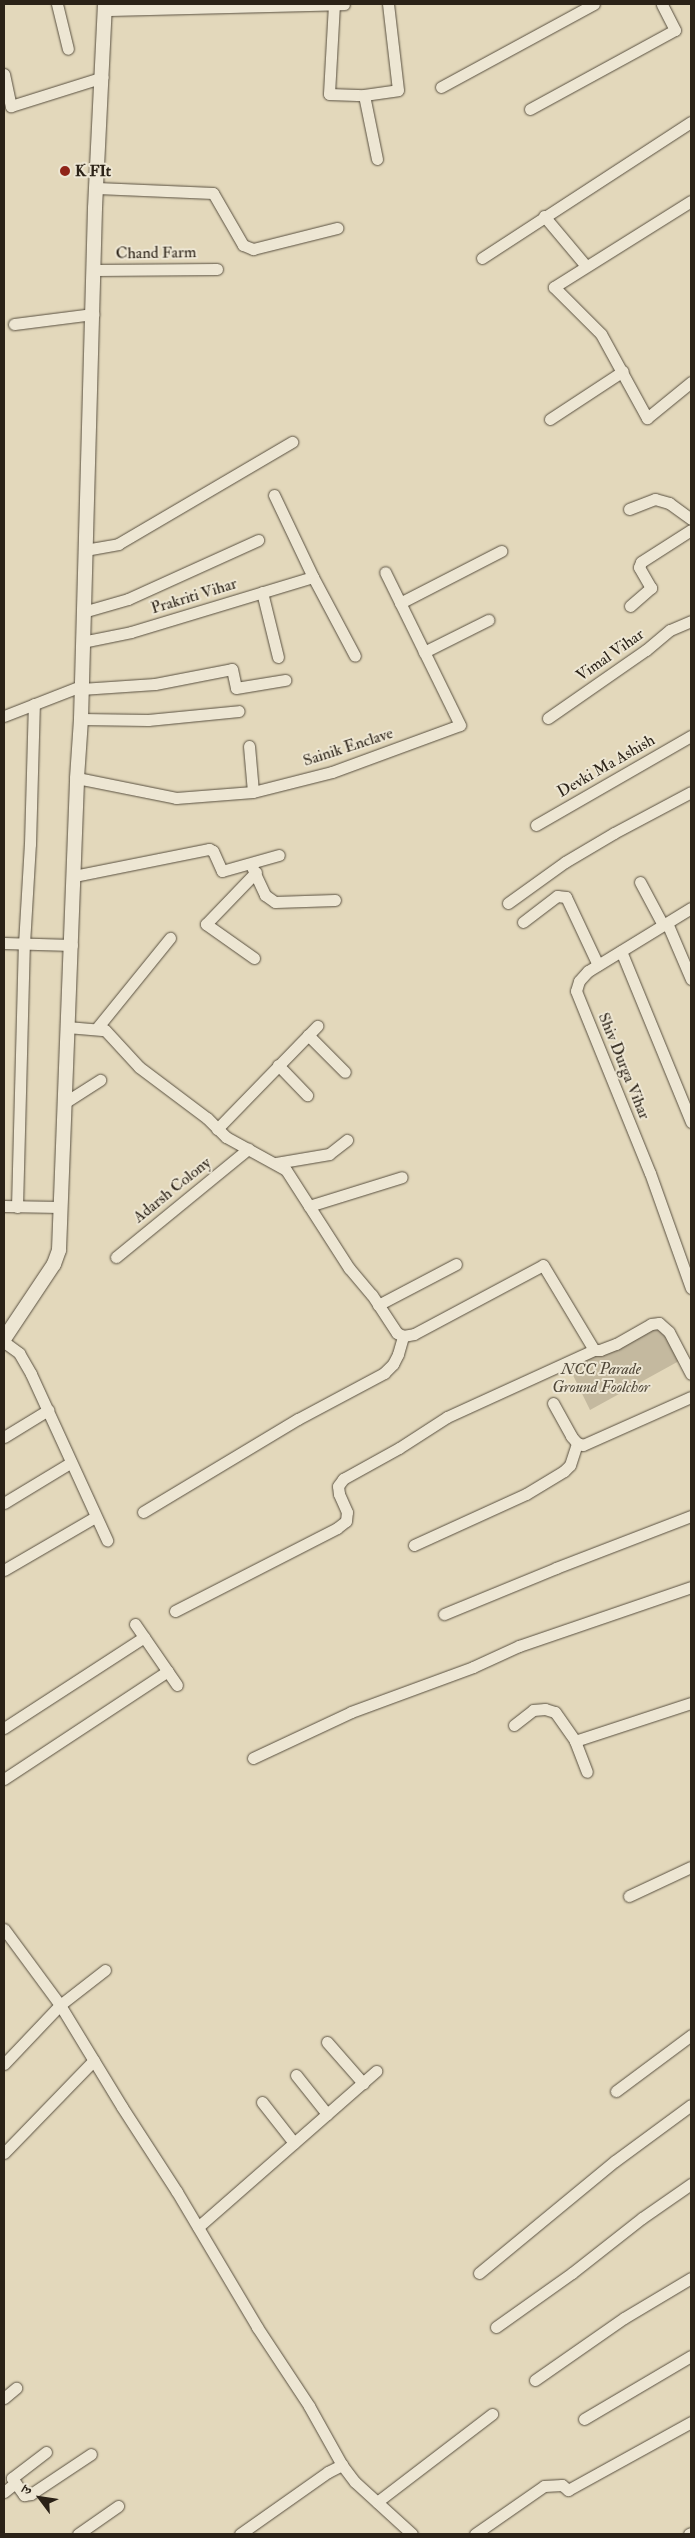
<!DOCTYPE html>
<meta charset="utf-8">
<style>
body{margin:0}
#map{position:relative;width:695px;height:2538px;overflow:hidden;background:#e3d8bb;font-family:"IM FELL Double Pica","Noto Serif Devanagari",serif}
div>[style]{position:absolute}
.green>*{inset:0;background:#c4b99f}
.roads{filter:drop-shadow(0 0 1px #595040) drop-shadow(0 0 1px #595040)}
.minor>*{height:11px;margin:-5.5px;padding:0 5.5px;transform-origin:5.5px;border-radius:5.5px;background:#ede6d3}
.tertiary>*{height:14px;margin:-7px;padding:0 7px;transform-origin:7px;border-radius:7px;background:#ede6d3}
.dots>*{width:14px;height:14px;translate:-50% -50%;box-sizing:border-box;border:2px solid #ede6d3;border-radius:50%}
span{translate:-50% -50%;white-space:nowrap;text-align:center;line-height:1.15;-webkit-text-stroke:4px #ede6d3;paint-order:stroke}
.poi-label{font-size:16px;color:#2b2217;font-weight:700}
.left{translate:0 -50%;text-align:left}
.street-label{font-size:16px;color:#2b2217}
.park-label{font-size:16px;color:#514839;font-style:italic}
.frame{position:absolute;inset:0;border:5px solid #2b2217;pointer-events:none}
.north{position:absolute;left:15px;top:2473px;width:50px;height:50px;-webkit-text-stroke:4px #ede6d3;paint-order:stroke;rotate:301deg;font-size:14px;font-weight:700;line-height:20px;text-align:center;color:#2b2217}
.north::after{content:'';display:block;margin:auto;width:18px;height:22px;background:#2b2217;clip-path:polygon(50% 0,100% 100%,50% 72%,0 100%)}
</style>
<div id="map">
<div class="green">
<div style="clip-path:polygon(654px 1328px,665px 1334px,679px 1361px,590px 1410px,569px 1367px,589px 1356px,605px 1355px)"></div>
</div>
<div class="roads">
<div class="minor">
<div style="left:57px;top:4px;width:46px;rotate:76.3deg"></div>
<div style="left:334px;top:4px;width:90px;rotate:93.2deg"></div>
<div style="left:329px;top:94px;width:35px;rotate:2deg"></div>
<div style="left:105px;top:10px;width:239px;rotate:-1.4deg"></div>
<div style="left:4px;top:74px;width:33px;rotate:78deg"></div>
<div style="left:11px;top:106px;width:96px;rotate:-17.5deg"></div>
<div style="left:441px;top:87px;width:174px;rotate:-28.5deg"></div>
<div style="left:530px;top:109px;width:165px;rotate:-28.6deg"></div>
<div style="left:675px;top:30px;width:29px;rotate:-117deg"></div>
<div style="left:377px;top:159px;width:65px;rotate:-101.5deg"></div>
<div style="left:364px;top:95px;width:34px;rotate:-8deg"></div>
<div style="left:398px;top:90px;width:87px;rotate:-96.6deg"></div>
<div style="left:97px;top:188px;width:116px;rotate:2.5deg"></div>
<div style="left:213px;top:193px;width:60px;rotate:60deg"></div>
<div style="left:243px;top:245px;width:11px;rotate:22deg"></div>
<div style="left:253px;top:249px;width:87px;rotate:-14deg"></div>
<div style="left:691px;top:201px;width:162px;rotate:147.9deg"></div>
<div style="left:554px;top:287px;width:66px;rotate:45deg"></div>
<div style="left:601px;top:334px;width:96px;rotate:61.3deg"></div>
<div style="left:647px;top:418px;width:57px;rotate:-39.3deg"></div>
<div style="left:544px;top:216px;width:65px;rotate:50deg"></div>
<div style="left:482px;top:258px;width:249px;rotate:-33.1deg"></div>
<div style="left:95px;top:270px;width:122px;rotate:-0.5deg"></div>
<div style="left:14px;top:324px;width:80px;rotate:-7.2deg"></div>
<div style="left:550px;top:419px;width:87px;rotate:-33.3deg"></div>
<div style="left:274px;top:495px;width:91px;rotate:64.6deg"></div>
<div style="left:313px;top:577px;width:89px;rotate:62deg"></div>
<div style="left:629px;top:509px;width:28px;rotate:-21deg"></div>
<div style="left:655px;top:499px;width:15px;rotate:16deg"></div>
<div style="left:669px;top:503px;width:27px;rotate:36deg"></div>
<div style="left:85px;top:550px;width:34px;rotate:-10deg"></div>
<div style="left:118px;top:544px;width:202px;rotate:-30.4deg"></div>
<div style="left:262px;top:592px;width:67px;rotate:76.2deg"></div>
<div style="left:400px;top:603px;width:114px;rotate:-27.2deg"></div>
<div style="left:630px;top:606px;width:28px;rotate:-41deg"></div>
<div style="left:651px;top:588px;width:24px;rotate:-120deg"></div>
<div style="left:639px;top:567px;width:5px;rotate:-68deg"></div>
<div style="left:641px;top:562px;width:59px;rotate:-32.6deg"></div>
<div style="left:83px;top:612px;width:47px;rotate:-16.1deg"></div>
<div style="left:128px;top:599px;width:143px;rotate:-24.4deg"></div>
<div style="left:82px;top:642px;width:50px;rotate:-11.5deg"></div>
<div style="left:131px;top:632px;width:190px;rotate:-16.8deg"></div>
<div style="left:424px;top:652px;width:72px;rotate:-26.6deg"></div>
<div style="left:81px;top:689px;width:74px;rotate:-3.9deg"></div>
<div style="left:155px;top:684px;width:78px;rotate:-11deg"></div>
<div style="left:232px;top:669px;width:19px;rotate:78deg"></div>
<div style="left:236px;top:688px;width:50px;rotate:-9.3deg"></div>
<div style="left:4px;top:716px;width:83px;rotate:-21.3deg"></div>
<div style="left:548px;top:718px;width:119px;rotate:-34.8deg"></div>
<div style="left:646px;top:650px;width:31px;rotate:-40deg"></div>
<div style="left:670px;top:630px;width:23px;rotate:-23deg"></div>
<div style="left:81px;top:719px;width:67px;rotate:0.9deg"></div>
<div style="left:148px;top:720px;width:91px;rotate:-5.6deg"></div>
<div style="left:249px;top:746px;width:46px;rotate:85deg"></div>
<div style="left:77px;top:778px;width:101px;rotate:11.4deg"></div>
<div style="left:176px;top:798px;width:77px;rotate:-4.5deg"></div>
<div style="left:253px;top:792px;width:81px;rotate:-14.2deg"></div>
<div style="left:332px;top:772px;width:136px;rotate:-20.2deg"></div>
<div style="left:460px;top:725px;width:170px;rotate:-116.1deg"></div>
<div style="left:536px;top:825px;width:179px;rotate:-29.9deg"></div>
<div style="left:252px;top:867px;width:31px;rotate:65deg"></div>
<div style="left:265px;top:895px;width:12px;rotate:35deg"></div>
<div style="left:275px;top:902px;width:60px;rotate:-1.9deg"></div>
<div style="left:74px;top:876px;width:138px;rotate:-11.3deg"></div>
<div style="left:209px;top:849px;width:4px;rotate:27deg"></div>
<div style="left:213px;top:851px;width:22px;rotate:66deg"></div>
<div style="left:222px;top:871px;width:59px;rotate:-15.7deg"></div>
<div style="left:640px;top:882px;width:49px;rotate:61.9deg"></div>
<div style="left:508px;top:903px;width:70px;rotate:-35.7deg"></div>
<div style="left:565px;top:862px;width:57px;rotate:-30.6deg"></div>
<div style="left:614px;top:833px;width:87px;rotate:-28deg"></div>
<div style="left:691px;top:908px;width:121px;rotate:148.5deg"></div>
<div style="left:588px;top:971px;width:13px;rotate:132deg"></div>
<div style="left:579px;top:981px;width:10px;rotate:107deg"></div>
<div style="left:576px;top:991px;width:196px;rotate:67.9deg"></div>
<div style="left:650px;top:1173px;width:122px;rotate:70.4deg"></div>
<div style="left:523px;top:922px;width:43px;rotate:-37.4deg"></div>
<div style="left:557px;top:896px;width:9px;rotate:6deg"></div>
<div style="left:566px;top:897px;width:75px;rotate:64.8deg"></div>
<div style="left:667px;top:923px;width:61px;rotate:66.8deg"></div>
<div style="left:4px;top:943px;width:68px;rotate:1.7deg"></div>
<div style="left:621px;top:951px;width:185px;rotate:67.7deg"></div>
<div style="left:254px;top:958px;width:59px;rotate:-144.7deg"></div>
<div style="left:206px;top:924px;width:72px;rotate:-46.1deg"></div>
<div style="left:67px;top:1027px;width:38px;rotate:5deg"></div>
<div style="left:105px;top:1030px;width:50px;rotate:47.4deg"></div>
<div style="left:139px;top:1067px;width:85px;rotate:36.9deg"></div>
<div style="left:207px;top:1118px;width:27px;rotate:45deg"></div>
<div style="left:226px;top:1137px;width:68px;rotate:28.8deg"></div>
<div style="left:286px;top:1170px;width:117px;rotate:57.3deg"></div>
<div style="left:349px;top:1268px;width:35px;rotate:50deg"></div>
<div style="left:372px;top:1295px;width:45px;rotate:56.7deg"></div>
<div style="left:397px;top:1333px;width:7px;rotate:27deg"></div>
<div style="left:403px;top:1336px;width:11px;rotate:-10deg"></div>
<div style="left:414px;top:1334px;width:146px;rotate:-28.1deg"></div>
<div style="left:543px;top:1265px;width:99px;rotate:59deg"></div>
<div style="left:594px;top:1350px;width:6px"></div>
<div style="left:600px;top:1350px;width:17px;rotate:-21deg"></div>
<div style="left:616px;top:1344px;width:40px;rotate:-29.7deg"></div>
<div style="left:651px;top:1324px;width:8px;rotate:-7deg"></div>
<div style="left:659px;top:1323px;width:13px;rotate:42deg"></div>
<div style="left:669px;top:1332px;width:47px;rotate:62.4deg"></div>
<div style="left:97px;top:1028px;width:116px;rotate:-51deg"></div>
<div style="left:308px;top:1035px;width:52px;rotate:45deg"></div>
<div style="left:278px;top:1065px;width:42px;rotate:46deg"></div>
<div style="left:64px;top:1103px;width:43px;rotate:-32.6deg"></div>
<div style="left:217px;top:1129px;width:144px;rotate:-45.8deg"></div>
<div style="left:276px;top:1163px;width:54px;rotate:-9.6deg"></div>
<div style="left:329px;top:1154px;width:23px;rotate:-38deg"></div>
<div style="left:4px;top:1206px;width:56px;rotate:1deg"></div>
<div style="left:309px;top:1206px;width:97px;rotate:-17.3deg"></div>
<div style="left:17px;top:1207px;width:263px;rotate:-88.5deg"></div>
<div style="left:24px;top:944px;width:100px;rotate:-86.6deg"></div>
<div style="left:30px;top:844px;width:140px;rotate:-88.4deg"></div>
<div style="left:116px;top:1257px;width:171px;rotate:-39.3deg"></div>
<div style="left:378px;top:1305px;width:88px;rotate:-27.7deg"></div>
<div style="left:4px;top:1342px;width:19px;rotate:36deg"></div>
<div style="left:19px;top:1353px;width:24px;rotate:60deg"></div>
<div style="left:31px;top:1374px;width:183px;rotate:65.4deg"></div>
<div style="left:553px;top:1403px;width:38px;rotate:61deg"></div>
<div style="left:571px;top:1436px;width:9px;rotate:49deg"></div>
<div style="left:577px;top:1443px;width:6px;rotate:18deg"></div>
<div style="left:583px;top:1445px;width:118px;rotate:-24deg"></div>
<div style="left:4px;top:1437px;width:52px;rotate:-31.5deg"></div>
<div style="left:4px;top:1503px;width:77px;rotate:-31.2deg"></div>
<div style="left:143px;top:1512px;width:181px;rotate:-31deg"></div>
<div style="left:298px;top:1419px;width:98px;rotate:-28.1deg"></div>
<div style="left:384px;top:1373px;width:13px;rotate:-45deg"></div>
<div style="left:393px;top:1364px;width:11px;rotate:-63deg"></div>
<div style="left:398px;top:1354px;width:19px;rotate:-74deg"></div>
<div style="left:414px;top:1545px;width:123px;rotate:-24.5deg"></div>
<div style="left:526px;top:1494px;width:44px;rotate:-31.2deg"></div>
<div style="left:564px;top:1471px;width:8px;rotate:-45deg"></div>
<div style="left:570px;top:1465px;width:23px;rotate:-72deg"></div>
<div style="left:4px;top:1570px;width:105px;rotate:-30.2deg"></div>
<div style="left:175px;top:1611px;width:182px;rotate:-27.1deg"></div>
<div style="left:337px;top:1528px;width:11px;rotate:-38deg"></div>
<div style="left:346px;top:1521px;width:9px;rotate:-84deg"></div>
<div style="left:347px;top:1512px;width:20px;rotate:-114deg"></div>
<div style="left:339px;top:1494px;width:8px;rotate:-97deg"></div>
<div style="left:338px;top:1486px;width:9px;rotate:-54deg"></div>
<div style="left:343px;top:1479px;width:64px;rotate:-29deg"></div>
<div style="left:399px;top:1448px;width:57px;rotate:-32.9deg"></div>
<div style="left:447px;top:1417px;width:162px;rotate:-24.5deg"></div>
<div style="left:444px;top:1614px;width:121px;rotate:-22.3deg"></div>
<div style="left:556px;top:1568px;width:145px;rotate:-21.1deg"></div>
<div style="left:135px;top:1624px;width:74px;rotate:55.5deg"></div>
<div style="left:514px;top:1725px;width:24px;rotate:-38deg"></div>
<div style="left:533px;top:1710px;width:12px;rotate:-5deg"></div>
<div style="left:545px;top:1709px;width:10px;rotate:17deg"></div>
<div style="left:555px;top:1712px;width:35px;rotate:55deg"></div>
<div style="left:575px;top:1741px;width:33px;rotate:69deg"></div>
<div style="left:4px;top:1728px;width:167px;rotate:-33deg"></div>
<div style="left:575px;top:1741px;width:122px;rotate:-18.1deg"></div>
<div style="left:253px;top:1758px;width:108px;rotate:-25.1deg"></div>
<div style="left:351px;top:1712px;width:130px;rotate:-20.2deg"></div>
<div style="left:473px;top:1667px;width:51px;rotate:-24.5deg"></div>
<div style="left:519px;top:1646px;width:182px;rotate:-18.9deg"></div>
<div style="left:4px;top:1779px;width:196px;rotate:-33.4deg"></div>
<div style="left:629px;top:1896px;width:68px;rotate:-25.1deg"></div>
<div style="left:4px;top:1929px;width:94px;rotate:53.6deg"></div>
<div style="left:60px;top:2005px;width:119px;rotate:58.7deg"></div>
<div style="left:122px;top:2107px;width:101px;rotate:57.1deg"></div>
<div style="left:177px;top:2192px;width:157px;rotate:59.3deg"></div>
<div style="left:257px;top:2327px;width:95px;rotate:56.6deg"></div>
<div style="left:309px;top:2406px;width:68px;rotate:60.8deg"></div>
<div style="left:342px;top:2465px;width:21px;rotate:53deg"></div>
<div style="left:355px;top:2482px;width:77px;rotate:42.4deg"></div>
<div style="left:327px;top:2042px;width:55px;rotate:48.7deg"></div>
<div style="left:4px;top:2064px;width:81px;rotate:-46.5deg"></div>
<div style="left:60px;top:2005px;width:57px;rotate:-37.9deg"></div>
<div style="left:296px;top:2075px;width:50px;rotate:51.5deg"></div>
<div style="left:616px;top:2091px;width:94px;rotate:-36.7deg"></div>
<div style="left:262px;top:2102px;width:52px;rotate:52deg"></div>
<div style="left:4px;top:2153px;width:129px;rotate:-45.9deg"></div>
<div style="left:198px;top:2227px;width:237px;rotate:-41.2deg"></div>
<div style="left:479px;top:2273px;width:176px;rotate:-39.5deg"></div>
<div style="left:615px;top:2161px;width:94px;rotate:-36.4deg"></div>
<div style="left:496px;top:2327px;width:93px;rotate:-35.4deg"></div>
<div style="left:572px;top:2273px;width:89px;rotate:-38.2deg"></div>
<div style="left:642px;top:2218px;width:60px;rotate:-34.8deg"></div>
<div style="left:535px;top:2380px;width:108px;rotate:-34.9deg"></div>
<div style="left:624px;top:2318px;width:78px;rotate:-30.8deg"></div>
<div style="left:4px;top:2398px;width:16px;rotate:-40deg"></div>
<div style="left:584px;top:2419px;width:124px;rotate:-30.5deg"></div>
<div style="left:46px;top:2452px;width:43px;rotate:142.6deg"></div>
<div style="left:12px;top:2478px;width:21px;rotate:55deg"></div>
<div style="left:24px;top:2495px;width:7px;rotate:-8deg"></div>
<div style="left:31px;top:2494px;width:72px;rotate:-33.7deg"></div>
<div style="left:4px;top:2492px;width:14px;rotate:-39deg"></div>
<div style="left:377px;top:2502px;width:145px;rotate:-37.4deg"></div>
<div style="left:78px;top:2534px;width:49px;rotate:-35deg"></div>
<div style="left:240px;top:2534px;width:108px;rotate:-35.2deg"></div>
<div style="left:328px;top:2472px;width:16px;rotate:-27deg"></div>
<div style="left:475px;top:2534px;width:84px;rotate:-34.8deg"></div>
<div style="left:544px;top:2486px;width:18px;rotate:-3deg"></div>
<div style="left:562px;top:2485px;width:8px;rotate:40deg"></div>
<div style="left:568px;top:2490px;width:141px;rotate:-28.9deg"></div>
<div style="left:689px;top:2534px;width:2px;rotate:-27deg"></div>
</div>
<div class="tertiary">
<div style="left:4px;top:1339px;width:90px;rotate:-56.3deg"></div>
<div style="left:54px;top:1264px;width:15px;rotate:-70deg"></div>
<div style="left:59px;top:1250px;width:472px;rotate:-87.8deg"></div>
<div style="left:77px;top:778px;width:59px;rotate:-86.1deg"></div>
<div style="left:81px;top:719px;width:511px;rotate:-88.43deg"></div>
<div style="left:95px;top:208px;width:204px;rotate:-87.2deg"></div>
</div>
</div>
<div class="dots">
<div style="left:65px;top:171px;background:#8f2418"></div>
</div>
<div class="poi-label">
<span class="left" style="left:75px;top:171px">K FIt</span>
</div>
<div class="street-label">
<span style="left:156px;top:253px;rotate:-1deg">Chand Farm</span>
<span style="left:194px;top:596px;rotate:-17deg">Prakriti Vihar</span>
<span style="left:610px;top:655px;rotate:-35deg">Vimal Vihar</span>
<span style="left:348px;top:747px;rotate:-18deg">Sainik Enclave</span>
<span style="left:606px;top:766px;rotate:-30deg">Devki Ma Ashish</span>
<span style="left:624px;top:1066px;rotate:68deg">Shiv Durga Vihar</span>
<span style="left:172px;top:1190px;rotate:-39deg">Adarsh Colony</span>
</div>
<div class="park-label">
<span style="left:601px;top:1378px">NCC Parade<br>Ground Foolchor</span>
</div>
<div class="frame"></div>
<div class="north">उ</div>
</div>
